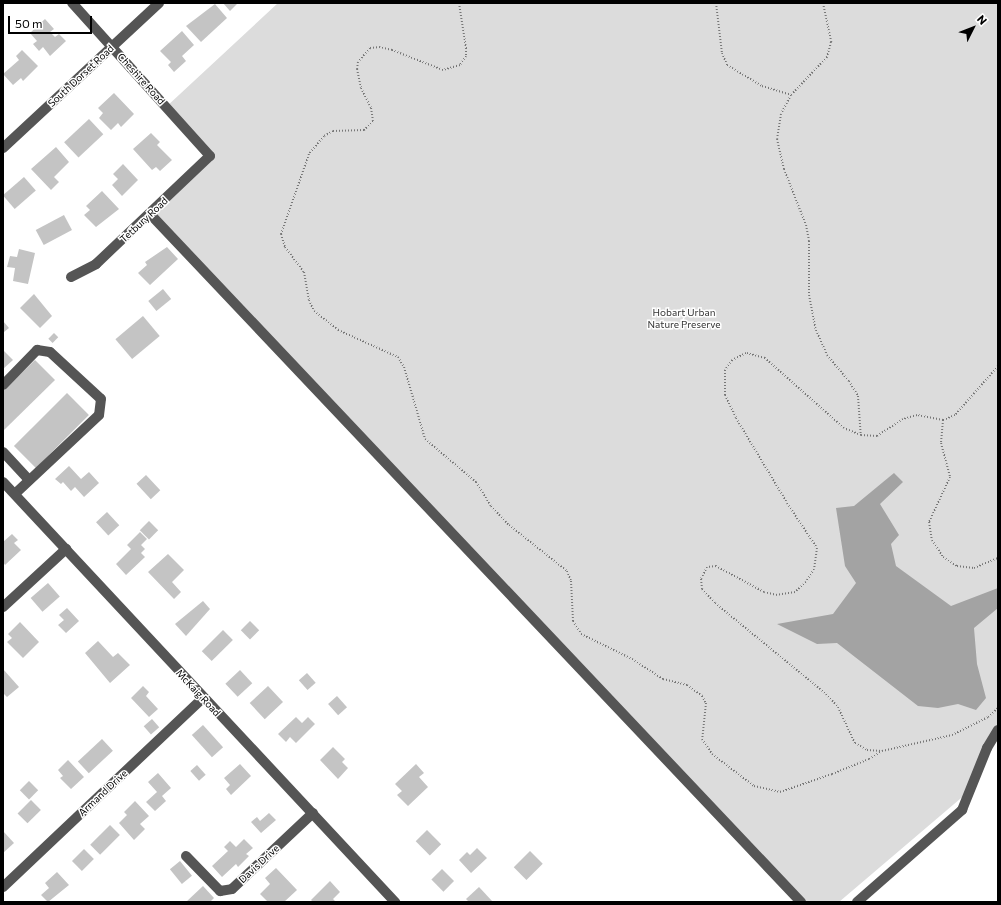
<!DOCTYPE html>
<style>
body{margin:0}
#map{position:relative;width:1001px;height:905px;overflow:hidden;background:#fff;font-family:Commissioner,sans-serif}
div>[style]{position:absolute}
.green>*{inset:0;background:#dcdcdc}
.water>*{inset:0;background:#a3a3a3}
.building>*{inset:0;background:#c4c4c4;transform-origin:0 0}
.path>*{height:2px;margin-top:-1px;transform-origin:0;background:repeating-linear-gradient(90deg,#777 0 1px,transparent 0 3px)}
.minor>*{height:10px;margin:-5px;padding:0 5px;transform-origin:5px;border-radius:5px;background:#555}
span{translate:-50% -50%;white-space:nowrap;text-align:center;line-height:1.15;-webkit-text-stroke:3px #fff;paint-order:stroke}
.street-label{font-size:10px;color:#000}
.park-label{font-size:10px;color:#333}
.frame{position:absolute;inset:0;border:4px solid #000;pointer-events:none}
.north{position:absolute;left:953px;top:8px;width:40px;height:40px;-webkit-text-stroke:3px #fff;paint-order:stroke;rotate:48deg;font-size:11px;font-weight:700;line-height:16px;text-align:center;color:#000}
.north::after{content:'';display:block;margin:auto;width:14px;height:18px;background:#000;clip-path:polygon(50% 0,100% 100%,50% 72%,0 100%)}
.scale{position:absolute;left:8px;top:16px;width:84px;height:18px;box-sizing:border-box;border:2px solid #000;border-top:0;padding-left:5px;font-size:12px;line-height:14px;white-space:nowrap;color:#000;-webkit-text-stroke:3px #fff;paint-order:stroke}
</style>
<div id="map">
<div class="green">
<div style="clip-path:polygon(278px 3px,998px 3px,998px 725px,967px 793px,839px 902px,807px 902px,151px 215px,210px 156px,166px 107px)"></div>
</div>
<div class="water">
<div style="clip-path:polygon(894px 473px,903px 482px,880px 504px,899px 535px,891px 544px,896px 566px,951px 606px,998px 588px,998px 608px,974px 628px,977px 664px,986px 698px,976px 710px,958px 704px,938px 708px,918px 706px,837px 643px,817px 644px,777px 624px,833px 614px,856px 583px,845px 566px,836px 508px,854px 506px)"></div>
</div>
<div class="building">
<div style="clip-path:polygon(223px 3px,238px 3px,230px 11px)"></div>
<div style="clip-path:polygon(215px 4px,227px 18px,201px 42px,186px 26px)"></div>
<div style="clip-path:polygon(45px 19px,54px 29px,50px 32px,55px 37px,59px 34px,66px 41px,50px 56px,43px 47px,39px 51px,33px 44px,37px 41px,30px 33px)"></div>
<div style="clip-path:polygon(182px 31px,194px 45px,182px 56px,186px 61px,174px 72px,168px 65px,171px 62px,160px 51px)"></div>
<div style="clip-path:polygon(22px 50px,38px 66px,23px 81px,21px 78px,13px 85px,3px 74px,19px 60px,16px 56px)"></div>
<div style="clip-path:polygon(114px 93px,134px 114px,121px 127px,118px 123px,111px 130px,99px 118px,103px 113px,98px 108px)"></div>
<div style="left:89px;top:119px;width:21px;height:34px;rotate:47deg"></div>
<div style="clip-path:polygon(151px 133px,160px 142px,157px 145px,172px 160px,160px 171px,156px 167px,152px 170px,133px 149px)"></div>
<div style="clip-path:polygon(56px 147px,69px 162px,54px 177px,59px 182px,51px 190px,31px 169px)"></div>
<div style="clip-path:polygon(123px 164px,138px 180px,122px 196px,112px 185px,118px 179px,113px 174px)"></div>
<div style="left:24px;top:177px;width:18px;height:28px;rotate:49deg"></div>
<div style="clip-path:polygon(102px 191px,119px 209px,96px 227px,84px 215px,90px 210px,86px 206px)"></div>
<div style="left:64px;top:215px;width:17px;height:32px;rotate:62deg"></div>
<div style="clip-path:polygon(167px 247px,178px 259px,150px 285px,138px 273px,147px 265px,145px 262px)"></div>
<div style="clip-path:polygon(19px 249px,35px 253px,28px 284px,13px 281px,15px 268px,7px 267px,10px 256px,17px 257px)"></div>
<div style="left:163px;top:289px;width:13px;height:19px;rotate:51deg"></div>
<div style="clip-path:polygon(34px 294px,52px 316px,40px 328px,20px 308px)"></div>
<div style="left:143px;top:316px;width:26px;height:36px;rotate:50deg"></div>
<div style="clip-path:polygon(3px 321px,9px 328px,4px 332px,3px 330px)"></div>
<div style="left:54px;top:333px;width:6px;height:8px;rotate:45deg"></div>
<div style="clip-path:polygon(3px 350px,13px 360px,3px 369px)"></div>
<div style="clip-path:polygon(35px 360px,55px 380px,3px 431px,3px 391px)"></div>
<div style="left:67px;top:393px;width:31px;height:75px;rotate:45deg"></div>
<div style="clip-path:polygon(69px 466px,81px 479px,89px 472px,99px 483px,84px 497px,75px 487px,71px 491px,63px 482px,61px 484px,55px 479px)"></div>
<div style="left:146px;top:475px;width:21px;height:13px;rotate:47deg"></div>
<div style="left:107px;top:512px;width:18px;height:15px;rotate:47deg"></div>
<div style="left:149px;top:521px;width:13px;height:13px;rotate:45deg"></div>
<div style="clip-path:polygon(140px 532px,147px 539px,141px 545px,145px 549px,141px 553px,145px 557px,126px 575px,116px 564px,131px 549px,127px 545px)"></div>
<div style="clip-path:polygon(12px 534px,18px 540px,14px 543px,21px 550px,5px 565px,3px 562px,3px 542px)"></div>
<div style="clip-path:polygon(168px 554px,184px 570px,172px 582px,181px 592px,174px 599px,148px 572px)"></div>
<div style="left:48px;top:583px;width:18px;height:23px;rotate:49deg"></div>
<div style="clip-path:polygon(203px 601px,210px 609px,186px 636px,175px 624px)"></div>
<div style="clip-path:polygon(67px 608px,79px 621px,66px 633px,58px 625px,64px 620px,59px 615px)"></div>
<div style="left:250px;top:621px;width:13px;height:13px;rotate:45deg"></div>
<div style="clip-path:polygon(20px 622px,39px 642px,23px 658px,7px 642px,12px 638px,8px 634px)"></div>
<div style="left:223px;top:630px;width:14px;height:30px;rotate:45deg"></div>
<div style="clip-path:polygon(98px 641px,113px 657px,118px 653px,130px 665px,110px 683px,85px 653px)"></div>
<div style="clip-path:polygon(3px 669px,19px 687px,7px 697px,3px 693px)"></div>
<div style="left:240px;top:670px;width:18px;height:20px;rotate:47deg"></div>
<div style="left:307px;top:673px;width:13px;height:11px;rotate:48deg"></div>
<div style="clip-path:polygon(143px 686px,149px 692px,146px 696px,158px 709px,149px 717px,131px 698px)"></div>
<div style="left:268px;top:686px;width:22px;height:25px;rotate:47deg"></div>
<div style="left:337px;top:696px;width:15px;height:12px;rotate:48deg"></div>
<div style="clip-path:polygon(296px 717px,302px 723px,308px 717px,315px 724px,296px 743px,290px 737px,286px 742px,278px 734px)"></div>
<div style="left:152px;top:719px;width:11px;height:11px;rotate:49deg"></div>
<div style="left:203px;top:725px;width:30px;height:15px;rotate:48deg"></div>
<div style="left:102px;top:739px;width:16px;height:33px;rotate:47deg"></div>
<div style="clip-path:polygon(333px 747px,345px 759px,342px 762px,348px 768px,338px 779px,320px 760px)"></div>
<div style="clip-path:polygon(68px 760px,84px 777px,71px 789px,60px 778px,63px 776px,58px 770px)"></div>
<div style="clip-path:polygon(240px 764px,251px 776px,231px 795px,226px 789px,230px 785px,224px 778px)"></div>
<div style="clip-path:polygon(416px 764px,424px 773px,419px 777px,428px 787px,408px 806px,397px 795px,402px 791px,395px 784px)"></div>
<div style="left:197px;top:765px;width:13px;height:9px;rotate:48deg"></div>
<div style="clip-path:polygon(158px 773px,171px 788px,162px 796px,166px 801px,155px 811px,146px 802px,157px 792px,148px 782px)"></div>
<div style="left:29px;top:781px;width:13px;height:13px;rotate:45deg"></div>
<div style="left:31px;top:800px;width:14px;height:19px;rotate:45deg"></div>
<div style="clip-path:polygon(135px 801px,149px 816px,140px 824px,145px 829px,134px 840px,119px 823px,127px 815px,124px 812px)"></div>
<div style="clip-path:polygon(269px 813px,276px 820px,261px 833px,251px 822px,257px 817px,260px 821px)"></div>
<div style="left:110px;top:825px;width:14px;height:28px;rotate:45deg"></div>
<div style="left:427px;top:830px;width:20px;height:16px;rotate:45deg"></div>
<div style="clip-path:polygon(3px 831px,14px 843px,3px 853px)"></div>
<div style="clip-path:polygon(244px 839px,253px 848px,246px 854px,249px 856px,238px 867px,236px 864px,222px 877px,212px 866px,228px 851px,224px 847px,230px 841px,236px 847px)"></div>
<div style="clip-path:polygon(477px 848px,487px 858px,471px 873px,459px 860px,467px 852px,470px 855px)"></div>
<div style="left:84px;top:849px;width:14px;height:17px;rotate:45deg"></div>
<div style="left:530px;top:851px;width:18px;height:23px;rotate:45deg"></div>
<div style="left:180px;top:861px;width:19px;height:13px;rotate:51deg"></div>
<div style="clip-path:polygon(276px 868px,297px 890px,284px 902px,268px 902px,260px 894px,270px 884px,265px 878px)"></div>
<div style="left:442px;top:869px;width:17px;height:15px;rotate:45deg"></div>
<div style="clip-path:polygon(57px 872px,69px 885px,48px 902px,41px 895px,49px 888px,45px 883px)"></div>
<div style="clip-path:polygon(330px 881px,340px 892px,333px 899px,336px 902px,313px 902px,311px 900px)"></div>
<div style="clip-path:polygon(203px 886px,214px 898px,210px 902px,186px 902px)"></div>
<div style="clip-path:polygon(479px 887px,493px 902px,469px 902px,466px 899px)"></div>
</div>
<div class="path">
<div style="left:459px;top:3px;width:46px;rotate:81.2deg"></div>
<div style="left:466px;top:48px;width:8px;rotate:90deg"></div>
<div style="left:466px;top:56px;width:11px;rotate:124deg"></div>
<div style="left:460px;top:65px;width:18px;rotate:164deg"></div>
<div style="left:443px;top:70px;width:55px;rotate:-158.6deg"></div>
<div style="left:392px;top:50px;width:12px;rotate:-166deg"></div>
<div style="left:380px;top:47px;width:10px;rotate:174deg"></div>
<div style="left:370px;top:48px;width:18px;rotate:131deg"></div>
<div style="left:358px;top:62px;width:7px;rotate:98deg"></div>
<div style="left:357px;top:69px;width:19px;rotate:78deg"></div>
<div style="left:361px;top:88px;width:22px;rotate:63deg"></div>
<div style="left:371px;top:108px;width:13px;rotate:81deg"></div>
<div style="left:373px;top:121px;width:13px;rotate:135deg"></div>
<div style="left:364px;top:130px;width:31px;rotate:178deg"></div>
<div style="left:333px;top:131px;width:10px;rotate:151deg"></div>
<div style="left:324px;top:136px;width:23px;rotate:130deg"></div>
<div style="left:309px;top:154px;width:85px;rotate:109.3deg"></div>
<div style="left:281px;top:234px;width:14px;rotate:73deg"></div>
<div style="left:285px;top:247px;width:31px;rotate:53deg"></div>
<div style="left:304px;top:272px;width:28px;rotate:80deg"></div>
<div style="left:309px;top:300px;width:12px;rotate:66deg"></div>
<div style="left:314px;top:311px;width:31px;rotate:38deg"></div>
<div style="left:338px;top:330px;width:66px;rotate:24.2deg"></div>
<div style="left:398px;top:357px;width:12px;rotate:59deg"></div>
<div style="left:404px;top:367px;width:75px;rotate:73.7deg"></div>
<div style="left:425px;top:439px;width:67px;rotate:40.1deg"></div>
<div style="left:476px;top:482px;width:28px;rotate:58deg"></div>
<div style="left:491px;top:506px;width:26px;rotate:47deg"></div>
<div style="left:509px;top:525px;width:74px;rotate:38.4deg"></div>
<div style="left:567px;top:571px;width:11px;rotate:68deg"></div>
<div style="left:571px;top:581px;width:40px;rotate:87.1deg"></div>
<div style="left:573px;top:621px;width:15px;rotate:58deg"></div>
<div style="left:581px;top:634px;width:57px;rotate:26.1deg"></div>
<div style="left:632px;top:659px;width:37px;rotate:33deg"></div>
<div style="left:663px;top:679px;width:25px;rotate:14deg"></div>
<div style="left:687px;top:685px;width:19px;rotate:36deg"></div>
<div style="left:702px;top:696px;width:8px;rotate:60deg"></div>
<div style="left:706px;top:703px;width:36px;rotate:96deg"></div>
<div style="left:702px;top:739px;width:18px;rotate:56deg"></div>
<div style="left:712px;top:754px;width:53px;rotate:37.3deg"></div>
<div style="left:754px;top:786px;width:27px;rotate:13deg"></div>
<div style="left:780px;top:792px;width:55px;rotate:-19.1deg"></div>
<div style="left:832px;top:774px;width:40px;rotate:-22deg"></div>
<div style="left:869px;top:759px;width:15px;rotate:-32deg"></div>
<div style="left:716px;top:3px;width:50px;rotate:83.2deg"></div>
<div style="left:722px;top:53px;width:13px;rotate:67deg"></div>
<div style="left:727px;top:65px;width:41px;rotate:31deg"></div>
<div style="left:762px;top:86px;width:30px;rotate:17deg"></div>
<div style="left:823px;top:3px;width:40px;rotate:78deg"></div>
<div style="left:831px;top:42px;width:16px;rotate:105deg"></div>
<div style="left:827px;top:57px;width:52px;rotate:133.5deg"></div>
<div style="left:791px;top:95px;width:21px;rotate:118deg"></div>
<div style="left:781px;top:114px;width:25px;rotate:99deg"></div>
<div style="left:777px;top:139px;width:31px;rotate:77deg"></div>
<div style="left:784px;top:169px;width:60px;rotate:68.6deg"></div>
<div style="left:806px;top:225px;width:16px;rotate:79deg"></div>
<div style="left:809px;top:241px;width:54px;rotate:90deg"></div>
<div style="left:809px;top:295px;width:36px;rotate:79deg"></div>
<div style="left:816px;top:330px;width:27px;rotate:66deg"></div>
<div style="left:827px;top:355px;width:34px;rotate:50deg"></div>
<div style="left:849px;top:381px;width:17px;rotate:59deg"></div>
<div style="left:858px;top:396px;width:39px;rotate:86deg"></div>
<div style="left:998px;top:366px;width:65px;rotate:131.3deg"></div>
<div style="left:955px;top:415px;width:13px;rotate:157deg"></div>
<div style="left:943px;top:420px;width:26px;rotate:-169deg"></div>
<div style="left:917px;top:415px;width:15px;rotate:164deg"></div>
<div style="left:903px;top:419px;width:31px;rotate:147deg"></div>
<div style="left:877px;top:436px;width:16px;rotate:-176deg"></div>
<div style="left:861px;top:435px;width:18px;rotate:-158deg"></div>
<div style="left:844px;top:428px;width:106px;rotate:-138.5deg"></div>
<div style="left:765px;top:358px;width:20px;rotate:-165deg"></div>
<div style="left:746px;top:353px;width:16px;rotate:153deg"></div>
<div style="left:732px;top:360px;width:12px;rotate:125deg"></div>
<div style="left:725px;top:370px;width:25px;rotate:90deg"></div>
<div style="left:725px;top:395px;width:25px;rotate:64deg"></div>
<div style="left:736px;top:418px;width:99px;rotate:59deg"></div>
<div style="left:787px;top:503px;width:54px;rotate:56.3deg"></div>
<div style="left:817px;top:548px;width:21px;rotate:98deg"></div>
<div style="left:814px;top:569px;width:15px;rotate:122deg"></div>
<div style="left:806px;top:582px;width:15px;rotate:138deg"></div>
<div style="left:795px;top:592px;width:18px;rotate:171deg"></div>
<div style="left:777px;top:595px;width:13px;rotate:-167deg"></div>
<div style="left:764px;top:592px;width:55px;rotate:-151.6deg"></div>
<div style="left:716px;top:566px;width:9px;rotate:174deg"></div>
<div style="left:707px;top:567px;width:13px;rotate:117deg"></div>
<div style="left:701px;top:579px;width:10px;rotate:84deg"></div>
<div style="left:702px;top:589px;width:19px;rotate:47deg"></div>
<div style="left:715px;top:603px;width:144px;rotate:39.3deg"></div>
<div style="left:826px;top:694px;width:18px;rotate:47deg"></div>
<div style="left:838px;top:707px;width:40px;rotate:65deg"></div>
<div style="left:855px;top:743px;width:14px;rotate:30deg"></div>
<div style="left:867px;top:750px;width:15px;rotate:4deg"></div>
<div style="left:882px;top:751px;width:72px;rotate:-12.9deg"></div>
<div style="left:952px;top:735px;width:40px;rotate:-26.6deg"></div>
<div style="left:988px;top:717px;width:13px;rotate:-42deg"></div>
<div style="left:943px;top:420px;width:23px;rotate:95deg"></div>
<div style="left:941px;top:443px;width:35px;rotate:75deg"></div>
<div style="left:950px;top:477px;width:50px;rotate:115deg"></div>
<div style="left:929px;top:522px;width:18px;rotate:81deg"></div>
<div style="left:932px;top:540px;width:20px;rotate:57deg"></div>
<div style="left:943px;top:557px;width:17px;rotate:33deg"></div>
<div style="left:957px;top:566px;width:17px;rotate:7deg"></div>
<div style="left:974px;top:568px;width:26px;rotate:-23deg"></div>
</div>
<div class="minor">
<div style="left:3px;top:148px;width:213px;rotate:-42.9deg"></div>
<div style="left:151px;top:215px;width:946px;rotate:46.59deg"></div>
<div style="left:71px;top:277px;width:28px;rotate:-27deg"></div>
<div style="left:96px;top:264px;width:157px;rotate:-43.5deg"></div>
<div style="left:210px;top:156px;width:206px;rotate:-132deg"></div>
<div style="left:3px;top:385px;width:49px;rotate:-45.8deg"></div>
<div style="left:37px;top:350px;width:13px;rotate:9deg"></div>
<div style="left:50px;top:352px;width:69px;rotate:42.7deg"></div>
<div style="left:101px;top:399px;width:16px;rotate:97deg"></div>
<div style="left:99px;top:415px;width:115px;rotate:136.8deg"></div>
<div style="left:3px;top:452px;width:38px;rotate:47deg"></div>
<div style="left:3px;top:482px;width:575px;rotate:46.97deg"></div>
<div style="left:3px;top:607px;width:86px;rotate:-42.6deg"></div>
<div style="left:186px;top:856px;width:49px;rotate:45.8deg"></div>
<div style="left:220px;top:891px;width:12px;rotate:-9deg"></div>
<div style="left:232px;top:889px;width:111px;rotate:-43.2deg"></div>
<div style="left:3px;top:887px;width:275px;rotate:-43.4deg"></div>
<div style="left:857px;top:902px;width:140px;rotate:-41.2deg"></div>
<div style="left:962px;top:810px;width:67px;rotate:-68deg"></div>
<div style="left:987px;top:748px;width:21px;rotate:-59deg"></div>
</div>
<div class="street-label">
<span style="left:81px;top:76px;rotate:-43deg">South Dorset Road</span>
<span style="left:141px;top:79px;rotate:48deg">Cheshire Road</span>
<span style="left:144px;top:220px;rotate:-43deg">Tetbury Road</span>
<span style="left:198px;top:693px;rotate:47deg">McKaig Road</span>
<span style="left:103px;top:793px;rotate:-43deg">Armand Drive</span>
<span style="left:259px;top:864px;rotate:-43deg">Davis Drive</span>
</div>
<div class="park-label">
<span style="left:684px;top:318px">Hobart Urban<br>Nature Preserve</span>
</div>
<div class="frame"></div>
<div class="north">N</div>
<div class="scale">50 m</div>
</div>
